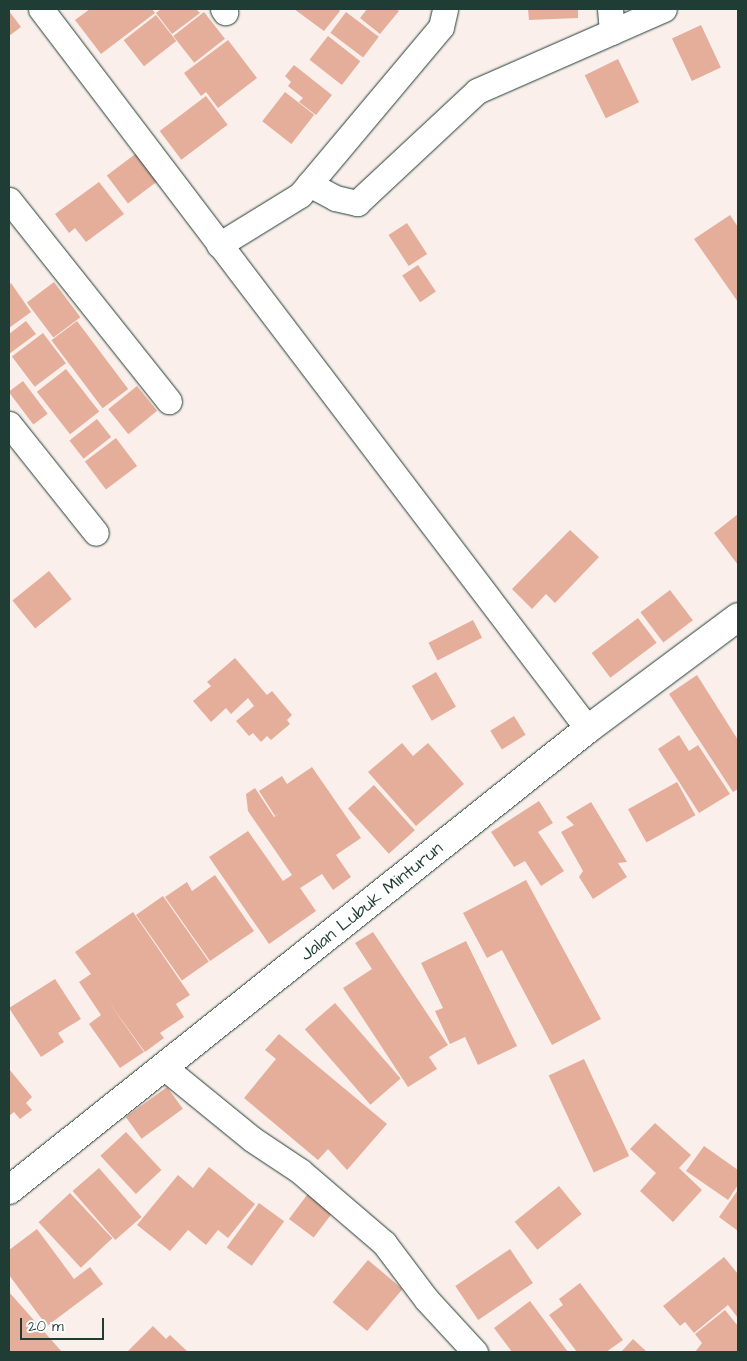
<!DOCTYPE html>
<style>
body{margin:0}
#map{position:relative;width:747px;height:1361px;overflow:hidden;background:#faefeb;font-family:"Architects Daughter",sans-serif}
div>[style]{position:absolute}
.building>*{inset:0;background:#e5ae9b;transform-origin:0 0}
.roads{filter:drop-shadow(0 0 1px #1f3d34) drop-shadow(0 0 1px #1f3d34)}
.street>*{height:25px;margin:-12.5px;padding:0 12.5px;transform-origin:12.5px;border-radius:12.5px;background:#fff}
.secondary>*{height:28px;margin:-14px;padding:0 14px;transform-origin:14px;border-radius:14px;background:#fff}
span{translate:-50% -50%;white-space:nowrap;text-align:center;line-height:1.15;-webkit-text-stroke:4.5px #fff;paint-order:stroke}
.street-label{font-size:18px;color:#1f3d34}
.frame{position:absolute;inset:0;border:10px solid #1f3d34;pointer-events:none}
.scale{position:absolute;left:20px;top:1318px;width:84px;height:22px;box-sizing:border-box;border:2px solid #1f3d34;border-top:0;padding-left:6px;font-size:15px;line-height:18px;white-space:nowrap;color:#1f3d34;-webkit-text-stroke:4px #fff;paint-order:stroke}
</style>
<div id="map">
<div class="building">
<div style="clip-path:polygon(90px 9px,152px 9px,155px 13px,101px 54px,75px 20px)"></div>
<div style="clip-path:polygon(161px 9px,196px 9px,200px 13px,172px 34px,156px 13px)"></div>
<div style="clip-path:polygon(294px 9px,338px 9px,340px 11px,324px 31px)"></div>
<div style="clip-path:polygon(367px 9px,396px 9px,399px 11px,380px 34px,360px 18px)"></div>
<div style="clip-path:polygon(528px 9px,578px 9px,578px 18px,529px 20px)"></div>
<div style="clip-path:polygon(9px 11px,21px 27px,9px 36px)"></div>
<div style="left:204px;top:12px;width:34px;height:39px;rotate:52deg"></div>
<div style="left:346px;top:12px;width:41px;height:26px;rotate:37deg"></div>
<div style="left:156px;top:15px;width:33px;height:41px;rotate:52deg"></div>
<div style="left:701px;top:25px;width:47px;height:32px;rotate:65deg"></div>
<div style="left:328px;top:36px;width:41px;height:30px;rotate:38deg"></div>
<div style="clip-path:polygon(228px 40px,257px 78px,218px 108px,206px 92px,201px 96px,184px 73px)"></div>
<div style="left:618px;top:59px;width:48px;height:37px;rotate:64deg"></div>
<div style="clip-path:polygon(294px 65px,332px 95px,316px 115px,299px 102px,303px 98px,288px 86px,291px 82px,285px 76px)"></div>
<div style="left:285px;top:92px;width:37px;height:37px;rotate:38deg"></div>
<div style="left:206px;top:96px;width:36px;height:58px;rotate:53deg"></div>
<div style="left:138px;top:152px;width:35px;height:39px;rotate:53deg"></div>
<div style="clip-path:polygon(99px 182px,124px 214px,86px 242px,75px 228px,69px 233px,55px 214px)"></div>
<div style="clip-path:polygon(730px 215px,738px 227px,738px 302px,694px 239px)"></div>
<div style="left:407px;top:223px;width:37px;height:22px;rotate:57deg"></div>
<div style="left:418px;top:265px;width:32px;height:19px;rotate:56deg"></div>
<div style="left:54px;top:282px;width:44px;height:34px;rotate:53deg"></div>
<div style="clip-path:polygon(11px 283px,31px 312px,9px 328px,9px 285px)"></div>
<div style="clip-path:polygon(26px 321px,36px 334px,9px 354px,9px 334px)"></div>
<div style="left:77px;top:321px;width:85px;height:32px;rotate:53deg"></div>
<div style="left:43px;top:333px;width:38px;height:39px;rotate:53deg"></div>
<div style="left:66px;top:369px;width:54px;height:37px;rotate:52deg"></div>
<div style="left:23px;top:381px;width:41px;height:18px;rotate:53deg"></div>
<div style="left:137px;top:386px;width:32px;height:37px;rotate:51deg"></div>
<div style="left:97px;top:419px;width:23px;height:35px;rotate:52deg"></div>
<div style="left:116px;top:438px;width:35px;height:39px;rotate:53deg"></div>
<div style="clip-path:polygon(738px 514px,738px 565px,714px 533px)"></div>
<div style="clip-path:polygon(570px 530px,599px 557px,555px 603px,546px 594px,532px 609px,512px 589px)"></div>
<div style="left:49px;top:571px;width:36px;height:47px;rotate:51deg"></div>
<div style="left:670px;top:590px;width:38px;height:37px;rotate:53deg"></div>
<div style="left:638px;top:618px;width:31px;height:58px;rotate:53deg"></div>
<div style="left:473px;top:620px;width:20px;height:50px;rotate:63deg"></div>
<div style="clip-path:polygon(235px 658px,267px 695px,272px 691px,292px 715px,287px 720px,290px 724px,271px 740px,267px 736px,261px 742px,253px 733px,249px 736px,236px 721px,254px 706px,248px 698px,231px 714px,226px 708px,211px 722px,193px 701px,211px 686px,207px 682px)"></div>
<div style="left:436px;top:672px;width:40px;height:28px;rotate:60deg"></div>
<div style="clip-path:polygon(697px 675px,738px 740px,738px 789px,733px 792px,669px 694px)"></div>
<div style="left:514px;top:716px;width:22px;height:28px;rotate:58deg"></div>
<div style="clip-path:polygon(679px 735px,689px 751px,698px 745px,730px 794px,699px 813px,658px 749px)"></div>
<div style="clip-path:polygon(402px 743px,413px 756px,428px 743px,464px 784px,416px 826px,368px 772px)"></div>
<div style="clip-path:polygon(312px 767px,361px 838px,336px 855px,351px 877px,333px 890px,322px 874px,300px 888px,316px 911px,269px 944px,209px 857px,248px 831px,283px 881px,292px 875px,248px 811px,246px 794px,255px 788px,274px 817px,280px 813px,275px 816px,259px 791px,282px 776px,287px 784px)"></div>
<div style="left:677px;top:782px;width:38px;height:56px;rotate:61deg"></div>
<div style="left:374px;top:785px;width:61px;height:35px;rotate:48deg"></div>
<div style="clip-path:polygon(539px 801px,553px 823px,538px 832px,564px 871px,541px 886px,525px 861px,514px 867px,491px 832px)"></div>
<div style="clip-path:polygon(591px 802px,627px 862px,618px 863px,627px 877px,593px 899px,579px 877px,583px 871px,561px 832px,574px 825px,566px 817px)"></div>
<div style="clip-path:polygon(215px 875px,254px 931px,210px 961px,165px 897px,187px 882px,192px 891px)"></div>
<div style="clip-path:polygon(526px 880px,601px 1019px,552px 1045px,502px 950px,487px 958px,463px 913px)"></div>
<div style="left:163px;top:896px;width:80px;height:33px;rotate:55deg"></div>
<div style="clip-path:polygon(133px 912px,190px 995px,176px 1004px,184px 1017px,160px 1033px,164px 1038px,145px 1052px,108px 1001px,144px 1052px,120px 1068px,89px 1024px,101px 1015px,79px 982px,91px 974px,75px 952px)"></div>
<div style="clip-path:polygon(373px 932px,448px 1045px,429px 1057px,437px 1069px,408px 1087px,343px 988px,372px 969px,355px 943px)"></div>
<div style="clip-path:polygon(466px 941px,517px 1046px,478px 1065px,465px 1037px,450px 1044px,435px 1011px,443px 1008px,421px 963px)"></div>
<div style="clip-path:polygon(55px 979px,81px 1019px,58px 1033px,64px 1042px,41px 1057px,9px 1008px)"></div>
<div style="left:335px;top:1003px;width:100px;height:40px;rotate:49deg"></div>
<div style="clip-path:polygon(279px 1034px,387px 1124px,347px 1170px,328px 1149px,318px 1160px,244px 1098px,276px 1059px,265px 1050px)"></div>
<div style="left:584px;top:1059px;width:107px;height:39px;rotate:65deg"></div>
<div style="clip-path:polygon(9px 1069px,32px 1097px,26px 1103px,32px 1110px,20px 1119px,14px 1112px,9px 1116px)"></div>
<div style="left:167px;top:1087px;width:27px;height:51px;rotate:54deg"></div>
<div style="clip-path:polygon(655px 1123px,691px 1155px,679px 1168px,702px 1190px,673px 1222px,640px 1191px,656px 1173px,630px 1149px)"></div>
<div style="left:126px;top:1132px;width:52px;height:35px;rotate:47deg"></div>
<div style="clip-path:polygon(704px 1146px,738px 1170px,738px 1185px,728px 1200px,686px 1171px)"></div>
<div style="clip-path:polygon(209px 1167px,255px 1204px,228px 1238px,218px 1230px,206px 1245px,188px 1230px,170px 1251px,137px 1225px,178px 1175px,193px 1188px)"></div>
<div style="left:99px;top:1168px;width:65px;height:35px;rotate:49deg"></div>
<div style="left:559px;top:1186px;width:36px;height:57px;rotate:51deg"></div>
<div style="clip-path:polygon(738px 1190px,738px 1231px,719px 1217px)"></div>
<div style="left:310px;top:1191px;width:31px;height:35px;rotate:37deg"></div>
<div style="left:70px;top:1193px;width:62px;height:43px;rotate:47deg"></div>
<div style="left:259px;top:1203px;width:31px;height:55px;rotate:36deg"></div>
<div style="clip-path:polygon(37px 1229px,74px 1279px,90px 1267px,103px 1284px,47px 1326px,9px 1275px,9px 1250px)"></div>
<div style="left:510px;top:1249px;width:41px;height:66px;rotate:56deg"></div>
<div style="clip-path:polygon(724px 1257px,738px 1274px,738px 1318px,728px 1305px,694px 1333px,685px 1322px,680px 1326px,663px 1306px)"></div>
<div style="left:368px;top:1260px;width:45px;height:55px;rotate:40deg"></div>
<div style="clip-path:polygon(580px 1283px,623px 1340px,606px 1352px,577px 1352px,549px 1315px,563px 1305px,559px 1299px)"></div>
<div style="clip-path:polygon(9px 1292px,62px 1352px,9px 1352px)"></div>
<div style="clip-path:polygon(530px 1301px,568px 1352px,512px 1352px,494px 1328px)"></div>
<div style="clip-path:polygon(725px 1310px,738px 1326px,738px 1352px,695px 1352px,702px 1343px,695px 1334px)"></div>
<div style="clip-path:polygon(153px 1326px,166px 1339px,170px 1335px,188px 1352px,127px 1352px)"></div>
<div style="clip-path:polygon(633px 1339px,647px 1352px,621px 1352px)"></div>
</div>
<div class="roads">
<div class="street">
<div style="left:41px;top:9px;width:904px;rotate:52.78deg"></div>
<div style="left:223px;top:9px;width:4px;rotate:56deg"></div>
<div style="left:610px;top:9px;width:23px;rotate:85deg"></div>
<div style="left:309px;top:184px;width:30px;rotate:28deg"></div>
<div style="left:335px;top:198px;width:23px;rotate:13deg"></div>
<div style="left:357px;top:203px;width:164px;rotate:-43deg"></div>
<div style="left:477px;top:91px;width:204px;rotate:-23.7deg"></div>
<div style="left:9px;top:200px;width:257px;rotate:51.5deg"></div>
<div style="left:219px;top:245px;width:95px;rotate:-31.7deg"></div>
<div style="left:300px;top:195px;width:219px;rotate:-50deg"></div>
<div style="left:441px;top:27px;width:18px;rotate:-77deg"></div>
<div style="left:9px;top:424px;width:139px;rotate:51.4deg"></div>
<div style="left:165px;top:1068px;width:112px;rotate:39.2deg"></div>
<div style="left:252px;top:1139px;width:58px;rotate:33.7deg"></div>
<div style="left:300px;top:1171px;width:111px;rotate:40.6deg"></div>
<div style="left:384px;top:1243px;width:71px;rotate:53deg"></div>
<div style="left:427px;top:1300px;width:71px;rotate:47.3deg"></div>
</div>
<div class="secondary">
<div style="left:9px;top:1190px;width:740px;rotate:-38.53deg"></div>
<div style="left:588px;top:729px;width:187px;rotate:-36.7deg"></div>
</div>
</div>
<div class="street-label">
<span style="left:372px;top:902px;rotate:-39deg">Jalan Lubuk Minturun</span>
</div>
<div class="frame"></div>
<div class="scale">20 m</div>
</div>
